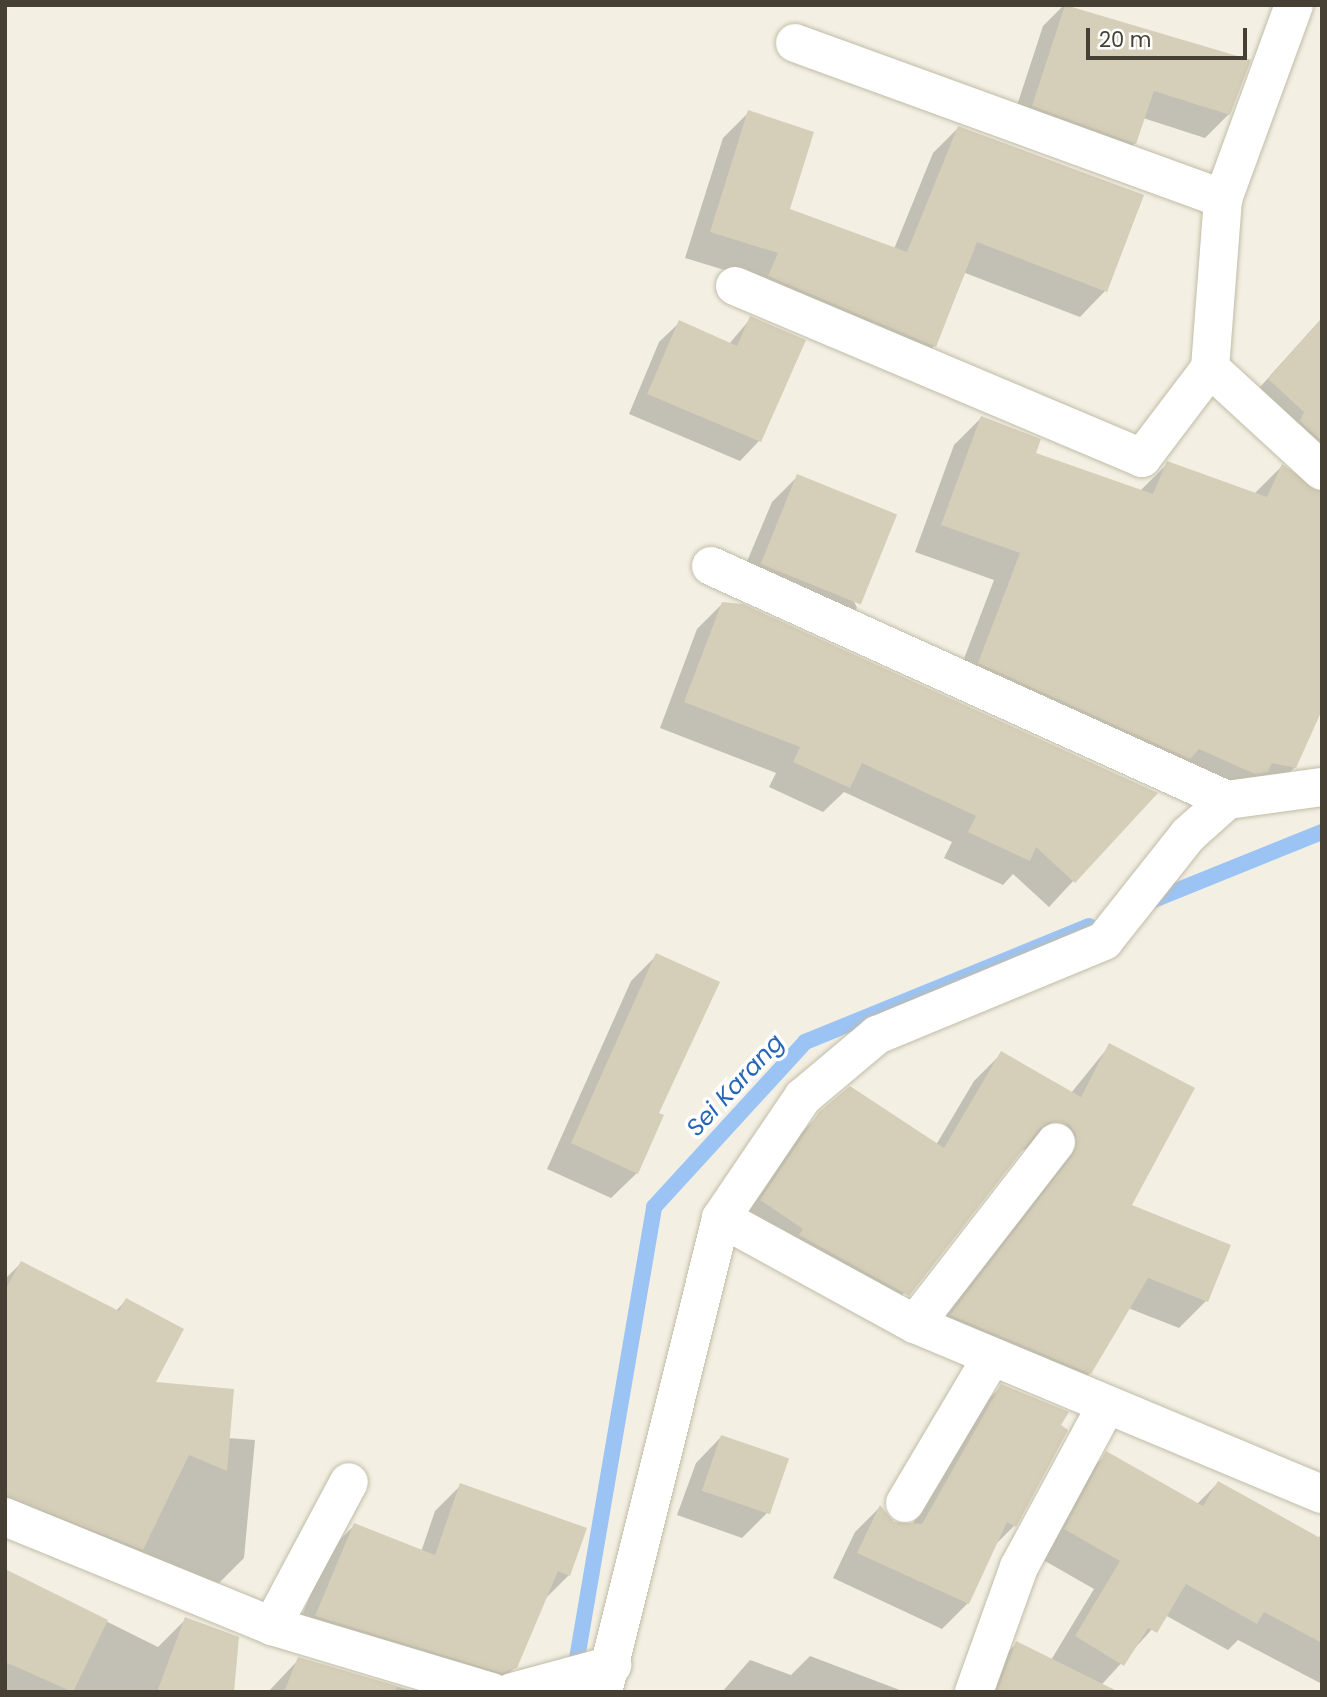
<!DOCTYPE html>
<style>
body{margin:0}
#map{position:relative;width:1327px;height:1697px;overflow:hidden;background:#f3f0e3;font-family:Poppins,sans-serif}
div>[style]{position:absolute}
.shadow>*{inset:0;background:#0003}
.stream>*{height:16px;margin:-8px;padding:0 8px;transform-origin:8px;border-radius:8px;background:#9bc3f4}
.building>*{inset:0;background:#d5ceb8;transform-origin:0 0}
.roads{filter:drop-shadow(0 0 2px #c1bca8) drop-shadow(0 0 2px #c1bca8)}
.street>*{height:38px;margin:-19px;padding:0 19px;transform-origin:19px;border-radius:19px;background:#fff}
span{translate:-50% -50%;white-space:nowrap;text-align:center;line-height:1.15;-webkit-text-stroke:7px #fff;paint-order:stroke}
.water-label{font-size:24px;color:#2765b6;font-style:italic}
.frame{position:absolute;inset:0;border:7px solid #454033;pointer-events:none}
.scale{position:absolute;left:1086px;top:28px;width:161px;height:32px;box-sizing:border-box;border:4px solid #454033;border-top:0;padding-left:9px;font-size:21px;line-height:24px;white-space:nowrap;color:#454033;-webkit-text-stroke:5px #fff;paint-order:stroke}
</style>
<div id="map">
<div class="shadow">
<div style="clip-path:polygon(1064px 5px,1248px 61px,1229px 114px,1205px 138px,1143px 118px,1135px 143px,1111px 167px,1009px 130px,1043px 26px)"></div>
<div style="clip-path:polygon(749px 112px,788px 210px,894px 249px,933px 153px,958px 128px,1105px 291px,1080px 317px,965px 273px,934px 346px,909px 372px,754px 279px,685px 258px,723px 138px)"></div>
<div style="clip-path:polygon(751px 318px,759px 441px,740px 461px,629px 414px,659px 342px,679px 323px,729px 344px)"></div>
<div style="clip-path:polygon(1322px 318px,1322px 528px,1295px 767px,1267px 795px,952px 690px,994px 580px,915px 552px,954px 445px,981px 418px,1034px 454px,1140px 491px,1168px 463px,1254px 494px,1282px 466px,1315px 491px,1242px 407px)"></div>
<div style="clip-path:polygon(798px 476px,857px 608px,831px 633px,735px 590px,772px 502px)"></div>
<div style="clip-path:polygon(723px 603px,1155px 793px,1049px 907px,1013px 874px,1003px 885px,944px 858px,952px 842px,844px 792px,823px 812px,769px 787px,776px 773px,660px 728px,697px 629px)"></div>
<div style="clip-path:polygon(657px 955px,656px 1113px,637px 1173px,611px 1198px,547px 1169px,631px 981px)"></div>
<div style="clip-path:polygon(1110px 1045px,1130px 1206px,1206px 1301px,1179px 1328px,1128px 1308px,1090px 1373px,1062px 1400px,924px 1343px,1031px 1147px,1018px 1152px,880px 1322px,733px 1228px,792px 1142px,821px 1113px,936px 1145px,974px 1081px,1002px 1053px,1071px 1093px)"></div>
<div style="clip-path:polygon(21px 1263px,116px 1311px,126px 1300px,153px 1383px,228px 1438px,255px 1440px,244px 1558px,215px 1587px,5px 1536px,5px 1279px)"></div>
<div style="clip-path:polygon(1002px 1386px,1066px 1431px,1014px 1526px,993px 1547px,968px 1603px,942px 1629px,833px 1578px,855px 1532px,880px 1507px,894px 1524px,912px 1525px,976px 1411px)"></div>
<div style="clip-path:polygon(721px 1437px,767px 1513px,742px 1538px,677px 1515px,696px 1463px)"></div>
<div style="clip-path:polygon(1107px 1454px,1196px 1505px,1218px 1483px,1318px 1538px,1322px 1534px,1322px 1684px,1238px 1640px,1228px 1650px,1165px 1615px,1095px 1692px,983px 1692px,991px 1668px,1017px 1643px,1051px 1660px,1094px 1589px,1038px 1557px,1079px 1481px)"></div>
<div style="clip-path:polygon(461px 1485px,569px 1575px,544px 1600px,515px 1667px,490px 1692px,291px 1642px,329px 1550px,355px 1525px,421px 1552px,435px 1511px)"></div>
<div style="clip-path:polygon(5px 1571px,158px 1647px,186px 1619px,232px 1692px,5px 1692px)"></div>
<div style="clip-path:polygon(810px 1656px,905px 1692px,722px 1692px,750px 1660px,791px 1675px)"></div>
<div style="clip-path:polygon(299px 1659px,417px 1692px,268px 1692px)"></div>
</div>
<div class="stream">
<div style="left:1146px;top:903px;width:190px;rotate:-22deg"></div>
<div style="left:574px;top:1676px;width:476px;rotate:-80.3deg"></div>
<div style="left:654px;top:1207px;width:224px;rotate:-47.5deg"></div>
<div style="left:805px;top:1042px;width:307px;rotate:-22.2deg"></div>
</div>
<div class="building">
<div style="clip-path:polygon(1065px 5px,1251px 60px,1230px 115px,1154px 91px,1136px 144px,1032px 106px)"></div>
<div style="clip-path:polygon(748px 110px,814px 132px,790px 209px,907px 252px,958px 126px,1144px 195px,1107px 292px,977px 242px,936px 347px,768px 276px,778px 253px,710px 232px)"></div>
<div style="clip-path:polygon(750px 316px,806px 340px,761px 442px,647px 394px,679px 320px,737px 346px)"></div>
<div style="clip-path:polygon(1322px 318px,1322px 441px,1300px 421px,1304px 412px,1268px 379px)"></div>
<div style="clip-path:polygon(981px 416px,1041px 439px,1036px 453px,1153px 494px,1167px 461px,1267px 497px,1282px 464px,1322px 492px,1322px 710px,1296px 768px,1272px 763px,1268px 772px,1255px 774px,1199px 749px,1190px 759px,978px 663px,1020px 553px,941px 525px)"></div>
<div style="left:797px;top:474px;width:108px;height:97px;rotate:22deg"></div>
<div style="clip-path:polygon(722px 602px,743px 604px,1158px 793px,1075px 883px,1036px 847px,1030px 861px,968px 832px,976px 816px,862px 763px,850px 788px,793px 762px,800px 747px,684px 702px)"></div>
<div style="clip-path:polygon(656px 953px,720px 982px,659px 1113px,664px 1115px,638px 1174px,571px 1143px)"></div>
<div style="clip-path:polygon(1109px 1043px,1195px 1088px,1132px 1205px,1231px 1245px,1208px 1302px,1148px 1278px,1091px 1374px,950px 1315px,1073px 1155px,1076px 1134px,1069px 1124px,1048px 1122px,1039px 1129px,909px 1296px,799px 1235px,803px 1229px,760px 1200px,819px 1112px,850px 1086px,944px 1148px,1001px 1051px,1081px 1097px)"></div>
<div style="clip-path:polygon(21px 1261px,119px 1311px,126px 1298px,184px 1329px,156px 1382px,234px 1389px,227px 1471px,189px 1455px,143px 1550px,5px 1496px,5px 1290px)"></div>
<div style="clip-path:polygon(1001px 1384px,1069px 1412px,1061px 1425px,1068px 1430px,1016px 1527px,1007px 1522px,969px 1604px,857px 1553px,880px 1505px,894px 1522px,922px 1524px)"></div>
<div style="left:721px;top:1435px;width:72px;height:59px;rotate:19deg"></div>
<div style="clip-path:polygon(1106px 1451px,1203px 1506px,1218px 1481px,1322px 1539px,1322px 1643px,1264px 1612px,1257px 1624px,1186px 1584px,1157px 1633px,1148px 1628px,1124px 1666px,1075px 1636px,1120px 1561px,1064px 1529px)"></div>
<div style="clip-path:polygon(460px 1483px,587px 1528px,570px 1576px,558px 1571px,517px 1668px,502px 1673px,315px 1616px,354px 1523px,435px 1555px)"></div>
<div style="clip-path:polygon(5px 1569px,108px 1620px,73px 1692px,5px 1662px)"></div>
<div style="clip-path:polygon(185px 1617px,239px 1637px,234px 1692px,157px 1692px)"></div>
<div style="clip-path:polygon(1016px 1641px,1119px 1692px,997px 1692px)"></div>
<div style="clip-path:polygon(298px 1657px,397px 1686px,395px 1692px,284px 1692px)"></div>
</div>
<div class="roads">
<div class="street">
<div style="left:795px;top:43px;width:456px;rotate:20deg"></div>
<div style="left:735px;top:286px;width:442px;rotate:22.9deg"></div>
<div style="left:1142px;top:458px;width:113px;rotate:-52.9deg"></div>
<div style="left:1210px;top:368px;width:169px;rotate:-85.6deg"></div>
<div style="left:1223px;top:199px;width:207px;rotate:-69.9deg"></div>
<div style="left:1210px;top:368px;width:152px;rotate:42.6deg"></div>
<div style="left:711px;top:566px;width:567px;rotate:24.39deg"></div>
<div style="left:1227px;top:800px;width:96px;rotate:-7.8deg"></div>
<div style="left:721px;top:1218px;width:221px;rotate:28.7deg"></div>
<div style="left:915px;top:1324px;width:441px;rotate:22.7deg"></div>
<div style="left:915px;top:1324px;width:230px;rotate:-52.2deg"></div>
<div style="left:905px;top:1503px;width:169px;rotate:-59.3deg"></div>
<div style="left:5px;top:1517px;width:288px;rotate:22.2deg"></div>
<div style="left:272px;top:1626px;width:230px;rotate:16.7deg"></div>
<div style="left:272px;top:1626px;width:163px;rotate:-61.9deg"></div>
<div style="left:512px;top:1692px;width:104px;rotate:-15.1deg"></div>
<div style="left:603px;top:1692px;width:488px;rotate:-76deg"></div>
<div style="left:721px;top:1218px;width:146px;rotate:-55.9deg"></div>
<div style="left:803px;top:1097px;width:97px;rotate:-40deg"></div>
<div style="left:877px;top:1035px;width:246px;rotate:-22.5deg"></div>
<div style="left:1104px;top:941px;width:135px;rotate:-51.6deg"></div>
<div style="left:1188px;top:835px;width:52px;rotate:-41.9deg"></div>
<div style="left:974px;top:1692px;width:133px;rotate:-70.2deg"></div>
<div style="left:1019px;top:1567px;width:183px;rotate:-61.6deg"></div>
</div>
</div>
<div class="water-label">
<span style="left:735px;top:1085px;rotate:-47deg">Sei Karang</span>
</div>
<div class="frame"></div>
<div class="scale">20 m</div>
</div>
